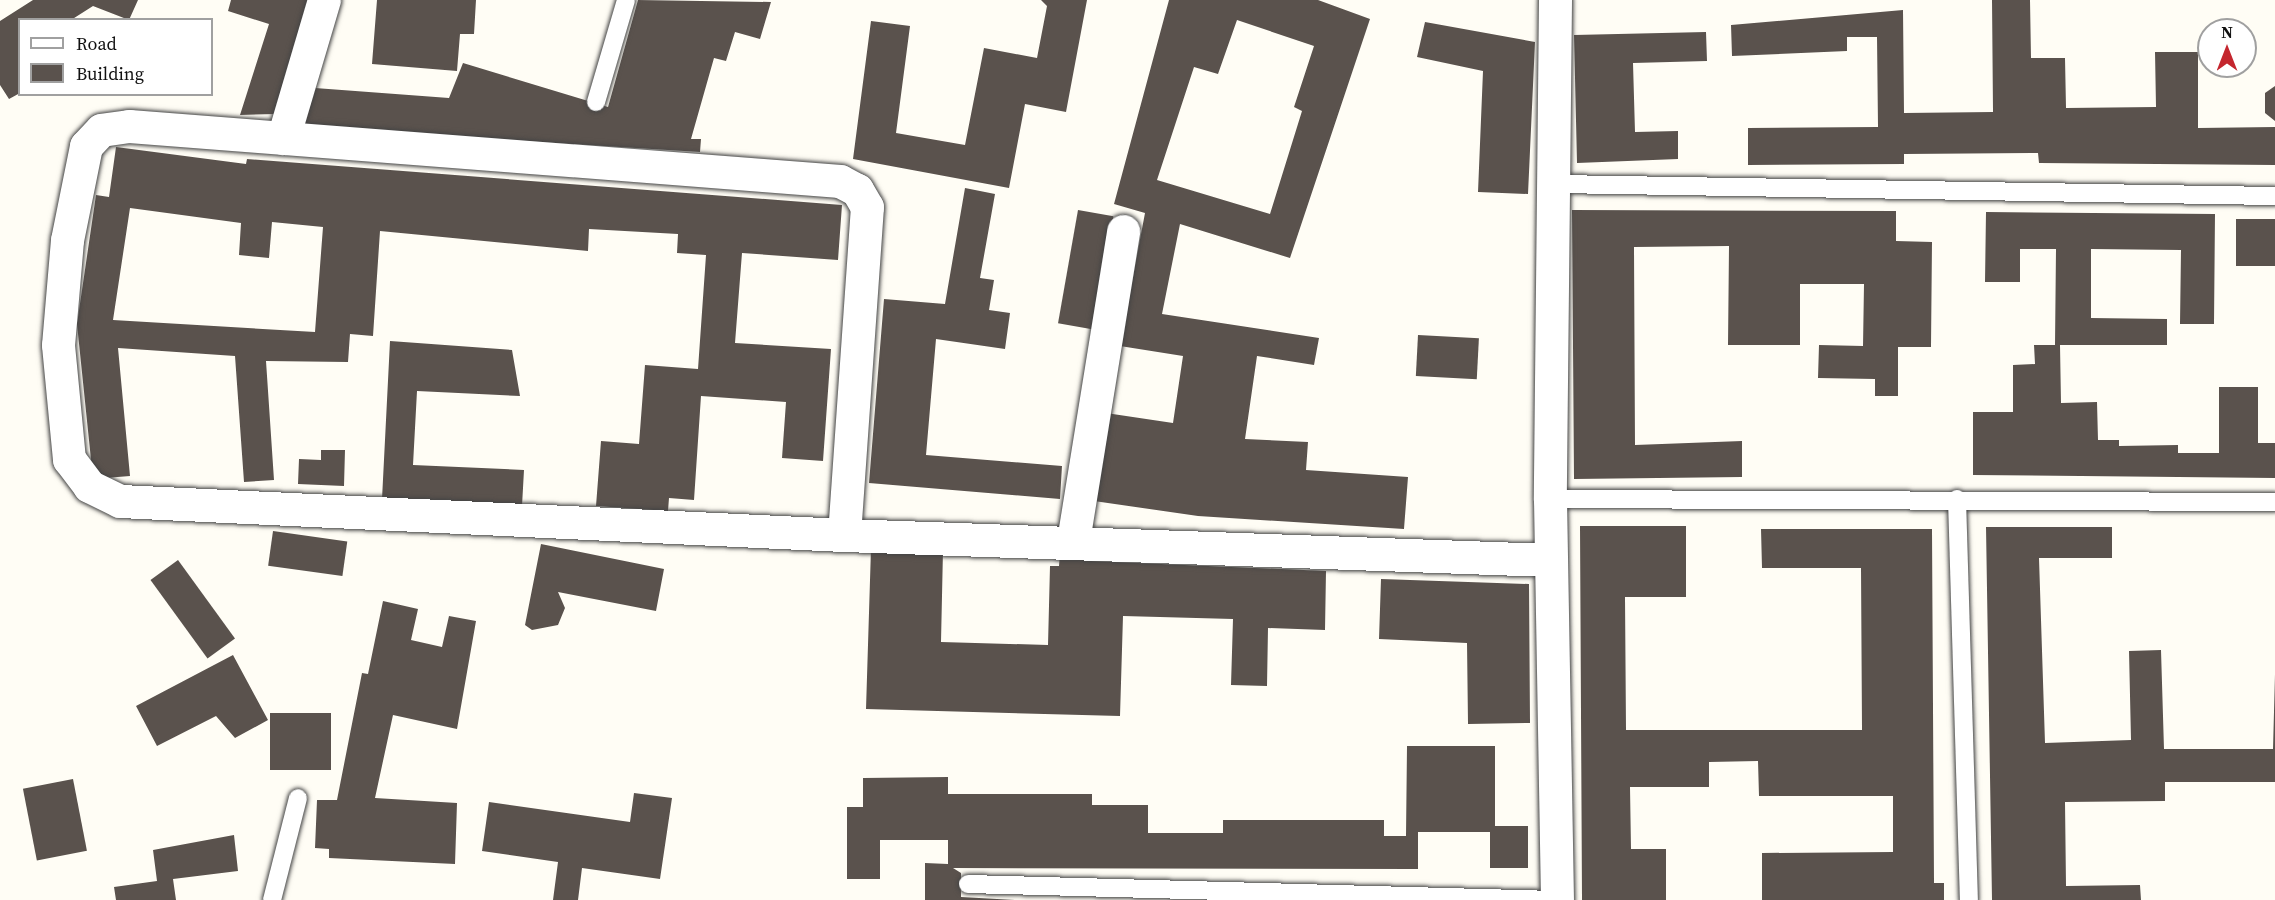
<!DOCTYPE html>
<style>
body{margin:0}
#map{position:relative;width:2275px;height:900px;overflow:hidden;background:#fffdf5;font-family:"Source Serif 4",serif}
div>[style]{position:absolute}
.building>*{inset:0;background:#5a524d;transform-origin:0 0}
.roads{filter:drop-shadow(0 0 2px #444) drop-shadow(0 0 2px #444)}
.service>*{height:18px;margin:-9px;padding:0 9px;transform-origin:9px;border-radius:9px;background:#fff}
.minor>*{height:33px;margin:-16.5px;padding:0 16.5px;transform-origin:16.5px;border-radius:16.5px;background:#fff}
span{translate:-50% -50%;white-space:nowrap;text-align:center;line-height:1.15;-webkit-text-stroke:6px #fff;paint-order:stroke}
.legend{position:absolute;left:18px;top:18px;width:195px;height:78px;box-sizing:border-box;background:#fff;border:2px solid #a0a0a0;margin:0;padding:8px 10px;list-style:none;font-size:18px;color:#111}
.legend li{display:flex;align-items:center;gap:12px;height:30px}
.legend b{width:30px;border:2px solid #a0a0a0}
.north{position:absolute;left:2197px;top:18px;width:60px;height:60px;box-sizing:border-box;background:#fff;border:2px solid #a0a0a0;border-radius:50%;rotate:0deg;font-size:16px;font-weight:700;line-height:24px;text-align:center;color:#111}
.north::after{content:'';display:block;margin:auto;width:21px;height:27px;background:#c4262e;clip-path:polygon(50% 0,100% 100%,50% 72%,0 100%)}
</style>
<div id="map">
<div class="building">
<div style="clip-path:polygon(33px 0,138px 0,129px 20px,93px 6px,71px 20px,20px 20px,20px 93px,9px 99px,0 85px,0 21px)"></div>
<div style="clip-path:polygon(231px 0,313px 0,276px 114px,240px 115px,269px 24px,228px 11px)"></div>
<div style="clip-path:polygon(377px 0,476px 0,474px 34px,460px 34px,457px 71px,372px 64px)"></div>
<div style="clip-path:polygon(638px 0,771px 2px,760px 39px,735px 32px,726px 61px,714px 58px,691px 139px,701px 139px,700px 152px,303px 127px,315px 88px,449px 98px,463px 63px,608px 107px)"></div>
<div style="clip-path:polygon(1041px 0,1087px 0,1066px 112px,1025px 104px,1009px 188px,853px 159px,871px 21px,910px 26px,896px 133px,965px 145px,984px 48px,1037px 58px,1047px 6px)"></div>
<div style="clip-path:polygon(evenodd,1169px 0,1318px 0,1370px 19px,1290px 258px,1180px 224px,1162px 314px,1319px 338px,1314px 365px,1257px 356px,1245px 439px,1308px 442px,1306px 470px,1408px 477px,1404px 529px,1198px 516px,1094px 501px,1106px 413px,1173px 423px,1183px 356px,1120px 346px,1145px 213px,1114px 204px,1169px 0,1237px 20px,1314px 46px,1294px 107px,1302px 111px,1270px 214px,1157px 180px,1194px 67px,1218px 74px,1237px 20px)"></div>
<div style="clip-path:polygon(1992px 0,2030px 0,2031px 58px,2065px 58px,2066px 108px,2156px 107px,2155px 52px,2198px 52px,2198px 128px,2275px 127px,2275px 165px,2039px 163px,2038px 153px,2032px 153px,1904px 154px,1904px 164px,1748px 165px,1748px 128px,1878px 127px,1877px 37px,1847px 37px,1847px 51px,1732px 56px,1731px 25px,1903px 10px,1904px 113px,1993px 112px)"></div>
<div style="clip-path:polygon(1425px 22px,1535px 42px,1528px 194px,1478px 192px,1483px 71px,1417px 57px)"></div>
<div style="clip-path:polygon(1706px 32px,1707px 61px,1633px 63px,1635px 132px,1678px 131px,1678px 159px,1577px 163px,1574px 35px)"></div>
<div style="clip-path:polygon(2275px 86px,2275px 121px,2265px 113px,2265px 93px)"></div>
<div style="clip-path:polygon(evenodd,116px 147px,246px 164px,247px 159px,842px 205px,838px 260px,742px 253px,735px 343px,831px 349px,823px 461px,782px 458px,786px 402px,701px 396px,694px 500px,669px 498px,668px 511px,596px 506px,601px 441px,639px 444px,645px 365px,698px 369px,706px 255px,677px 253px,678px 234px,589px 229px,588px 251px,380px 231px,373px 336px,350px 334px,348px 362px,266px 361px,274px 480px,244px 482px,235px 356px,118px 348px,130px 476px,93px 479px,77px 324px,96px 195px,109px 197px,116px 147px,130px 208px,241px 223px,239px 255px,269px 258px,272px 222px,323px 227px,315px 332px,113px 320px,130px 208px)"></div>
<div style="clip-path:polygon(965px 188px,995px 194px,980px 278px,994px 280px,989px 310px,1010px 313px,1005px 349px,936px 339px,926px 455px,1062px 466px,1060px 499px,869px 483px,884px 299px,945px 304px)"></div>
<div style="left:1078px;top:210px;width:36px;height:115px;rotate:10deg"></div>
<div style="clip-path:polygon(1572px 210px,1896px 211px,1896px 241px,1932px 242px,1931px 347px,1898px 347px,1898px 396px,1875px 396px,1875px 379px,1818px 378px,1819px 345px,1863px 346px,1864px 284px,1800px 284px,1800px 345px,1728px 345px,1729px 246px,1634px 247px,1635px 445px,1742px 441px,1742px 477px,1574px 479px)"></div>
<div style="clip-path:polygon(1986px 212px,2215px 214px,2214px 324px,2180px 324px,2181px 250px,2091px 249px,2091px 318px,2167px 319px,2167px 345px,2060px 345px,2061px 403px,2097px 402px,2098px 440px,2119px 440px,2119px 446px,2178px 445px,2178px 453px,2219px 453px,2219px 387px,2258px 387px,2258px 443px,2275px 443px,2275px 478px,1973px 475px,1973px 412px,2013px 412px,2013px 365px,2035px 364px,2034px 345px,2055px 345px,2056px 249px,2020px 249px,2020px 282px,1985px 282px)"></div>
<div style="left:2236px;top:219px;width:39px;height:47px"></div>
<div style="left:1418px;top:335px;width:61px;height:41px;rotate:3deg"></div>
<div style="clip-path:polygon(390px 341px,512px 350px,520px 396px,417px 391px,413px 465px,524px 470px,522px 506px,382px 499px)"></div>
<div style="clip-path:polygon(321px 450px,345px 450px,344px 486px,298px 484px,299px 459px,321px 460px)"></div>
<div style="clip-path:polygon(1580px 526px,1686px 526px,1686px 597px,1625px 597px,1626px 730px,1862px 730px,1861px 568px,1762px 568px,1761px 529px,1932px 529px,1934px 883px,1944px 883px,1944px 900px,1762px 900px,1762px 853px,1893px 852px,1893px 796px,1759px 796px,1758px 761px,1709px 762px,1709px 787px,1630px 787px,1631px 849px,1666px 849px,1666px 900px,1582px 900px)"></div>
<div style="clip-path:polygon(1986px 527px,2112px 527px,2112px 558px,2039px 558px,2045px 743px,2131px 740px,2129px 651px,2161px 650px,2164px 749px,2273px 749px,2275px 674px,2275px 782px,2165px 782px,2165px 801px,2065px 802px,2066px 886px,2140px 885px,2141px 900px,1992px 900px)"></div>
<div style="left:273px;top:531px;width:75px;height:35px;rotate:8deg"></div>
<div style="clip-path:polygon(541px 544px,664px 569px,656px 611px,558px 592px,565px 608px,558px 625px,532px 630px,525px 625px)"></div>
<div style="clip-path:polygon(871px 548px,943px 550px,941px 642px,1048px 645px,1050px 566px,1059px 566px,1060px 553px,1091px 554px,1091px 561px,1326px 571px,1325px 630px,1268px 628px,1267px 686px,1231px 685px,1233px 619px,1123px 616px,1120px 716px,866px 709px)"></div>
<div style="left:178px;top:560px;width:97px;height:34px;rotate:54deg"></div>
<div style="clip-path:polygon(1381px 579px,1529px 584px,1530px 723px,1468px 724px,1467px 643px,1379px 639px)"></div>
<div style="clip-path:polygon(383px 601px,418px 609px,411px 640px,442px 647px,449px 616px,476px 621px,457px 729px,393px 715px,375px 798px,457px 803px,455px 864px,329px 858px,329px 849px,315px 848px,317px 800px,337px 800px,362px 673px,368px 674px)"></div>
<div style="clip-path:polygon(233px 655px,268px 720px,235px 738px,216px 716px,157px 746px,136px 706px)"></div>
<div style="left:270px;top:713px;width:61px;height:57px"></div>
<div style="clip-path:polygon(1407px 746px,1495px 746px,1495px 826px,1528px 826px,1528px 868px,1490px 868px,1490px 832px,1418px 832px,1418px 869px,953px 868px,961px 873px,961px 897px,1015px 900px,925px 900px,925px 863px,948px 864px,948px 840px,880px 840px,880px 879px,847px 879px,847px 807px,863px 807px,863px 778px,948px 777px,948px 794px,1092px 794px,1092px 805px,1148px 805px,1148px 833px,1223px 833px,1223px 820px,1384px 820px,1384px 836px,1406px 836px)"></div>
<div style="left:73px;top:779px;width:73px;height:51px;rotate:79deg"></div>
<div style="clip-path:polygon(634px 793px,672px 798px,660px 879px,582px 868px,578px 900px,553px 900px,558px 862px,482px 851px,489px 802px,630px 822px)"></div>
<div style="clip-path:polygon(234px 835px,238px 871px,173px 879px,176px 900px,116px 900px,114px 887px,157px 881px,153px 850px)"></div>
</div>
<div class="roads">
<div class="service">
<div style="left:596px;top:102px;width:106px;rotate:-73.6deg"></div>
<div style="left:1557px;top:184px;width:718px;rotate:0.96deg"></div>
<div style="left:1550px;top:499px;width:725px;rotate:0.24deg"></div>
<div style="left:1957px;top:499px;width:401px;rotate:88.3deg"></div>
<div style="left:968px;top:884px;width:589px;rotate:1.56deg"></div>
<div style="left:272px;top:900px;width:105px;rotate:-75.7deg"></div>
</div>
<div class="minor">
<div style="left:1555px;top:0;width:499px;rotate:90.6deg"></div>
<div style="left:1550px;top:499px;width:401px;rotate:89deg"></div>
<div style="left:283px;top:138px;width:144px;rotate:-73.5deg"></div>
<div style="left:844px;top:535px;width:329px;rotate:-86deg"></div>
<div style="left:867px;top:207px;width:20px;rotate:-120deg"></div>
<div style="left:857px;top:190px;width:19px;rotate:-152deg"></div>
<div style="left:840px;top:181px;width:713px;rotate:-175.58deg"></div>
<div style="left:129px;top:126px;width:28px;rotate:172deg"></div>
<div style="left:101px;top:130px;width:22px;rotate:133deg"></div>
<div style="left:86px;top:146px;width:96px;rotate:101.4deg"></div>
<div style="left:67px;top:240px;width:105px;rotate:94.9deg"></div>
<div style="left:58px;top:345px;width:115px;rotate:84.5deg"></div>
<div style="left:69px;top:459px;width:34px;rotate:53deg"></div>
<div style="left:89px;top:486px;width:34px;rotate:26deg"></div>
<div style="left:120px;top:501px;width:725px;rotate:2.69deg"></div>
<div style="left:844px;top:535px;width:707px;rotate:2.03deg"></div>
<div style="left:1073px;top:541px;width:314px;rotate:-80.8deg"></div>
</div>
</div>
<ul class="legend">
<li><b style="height:8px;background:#fff"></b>Road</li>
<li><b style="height:16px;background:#5a524d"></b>Building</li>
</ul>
<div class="north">N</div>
</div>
